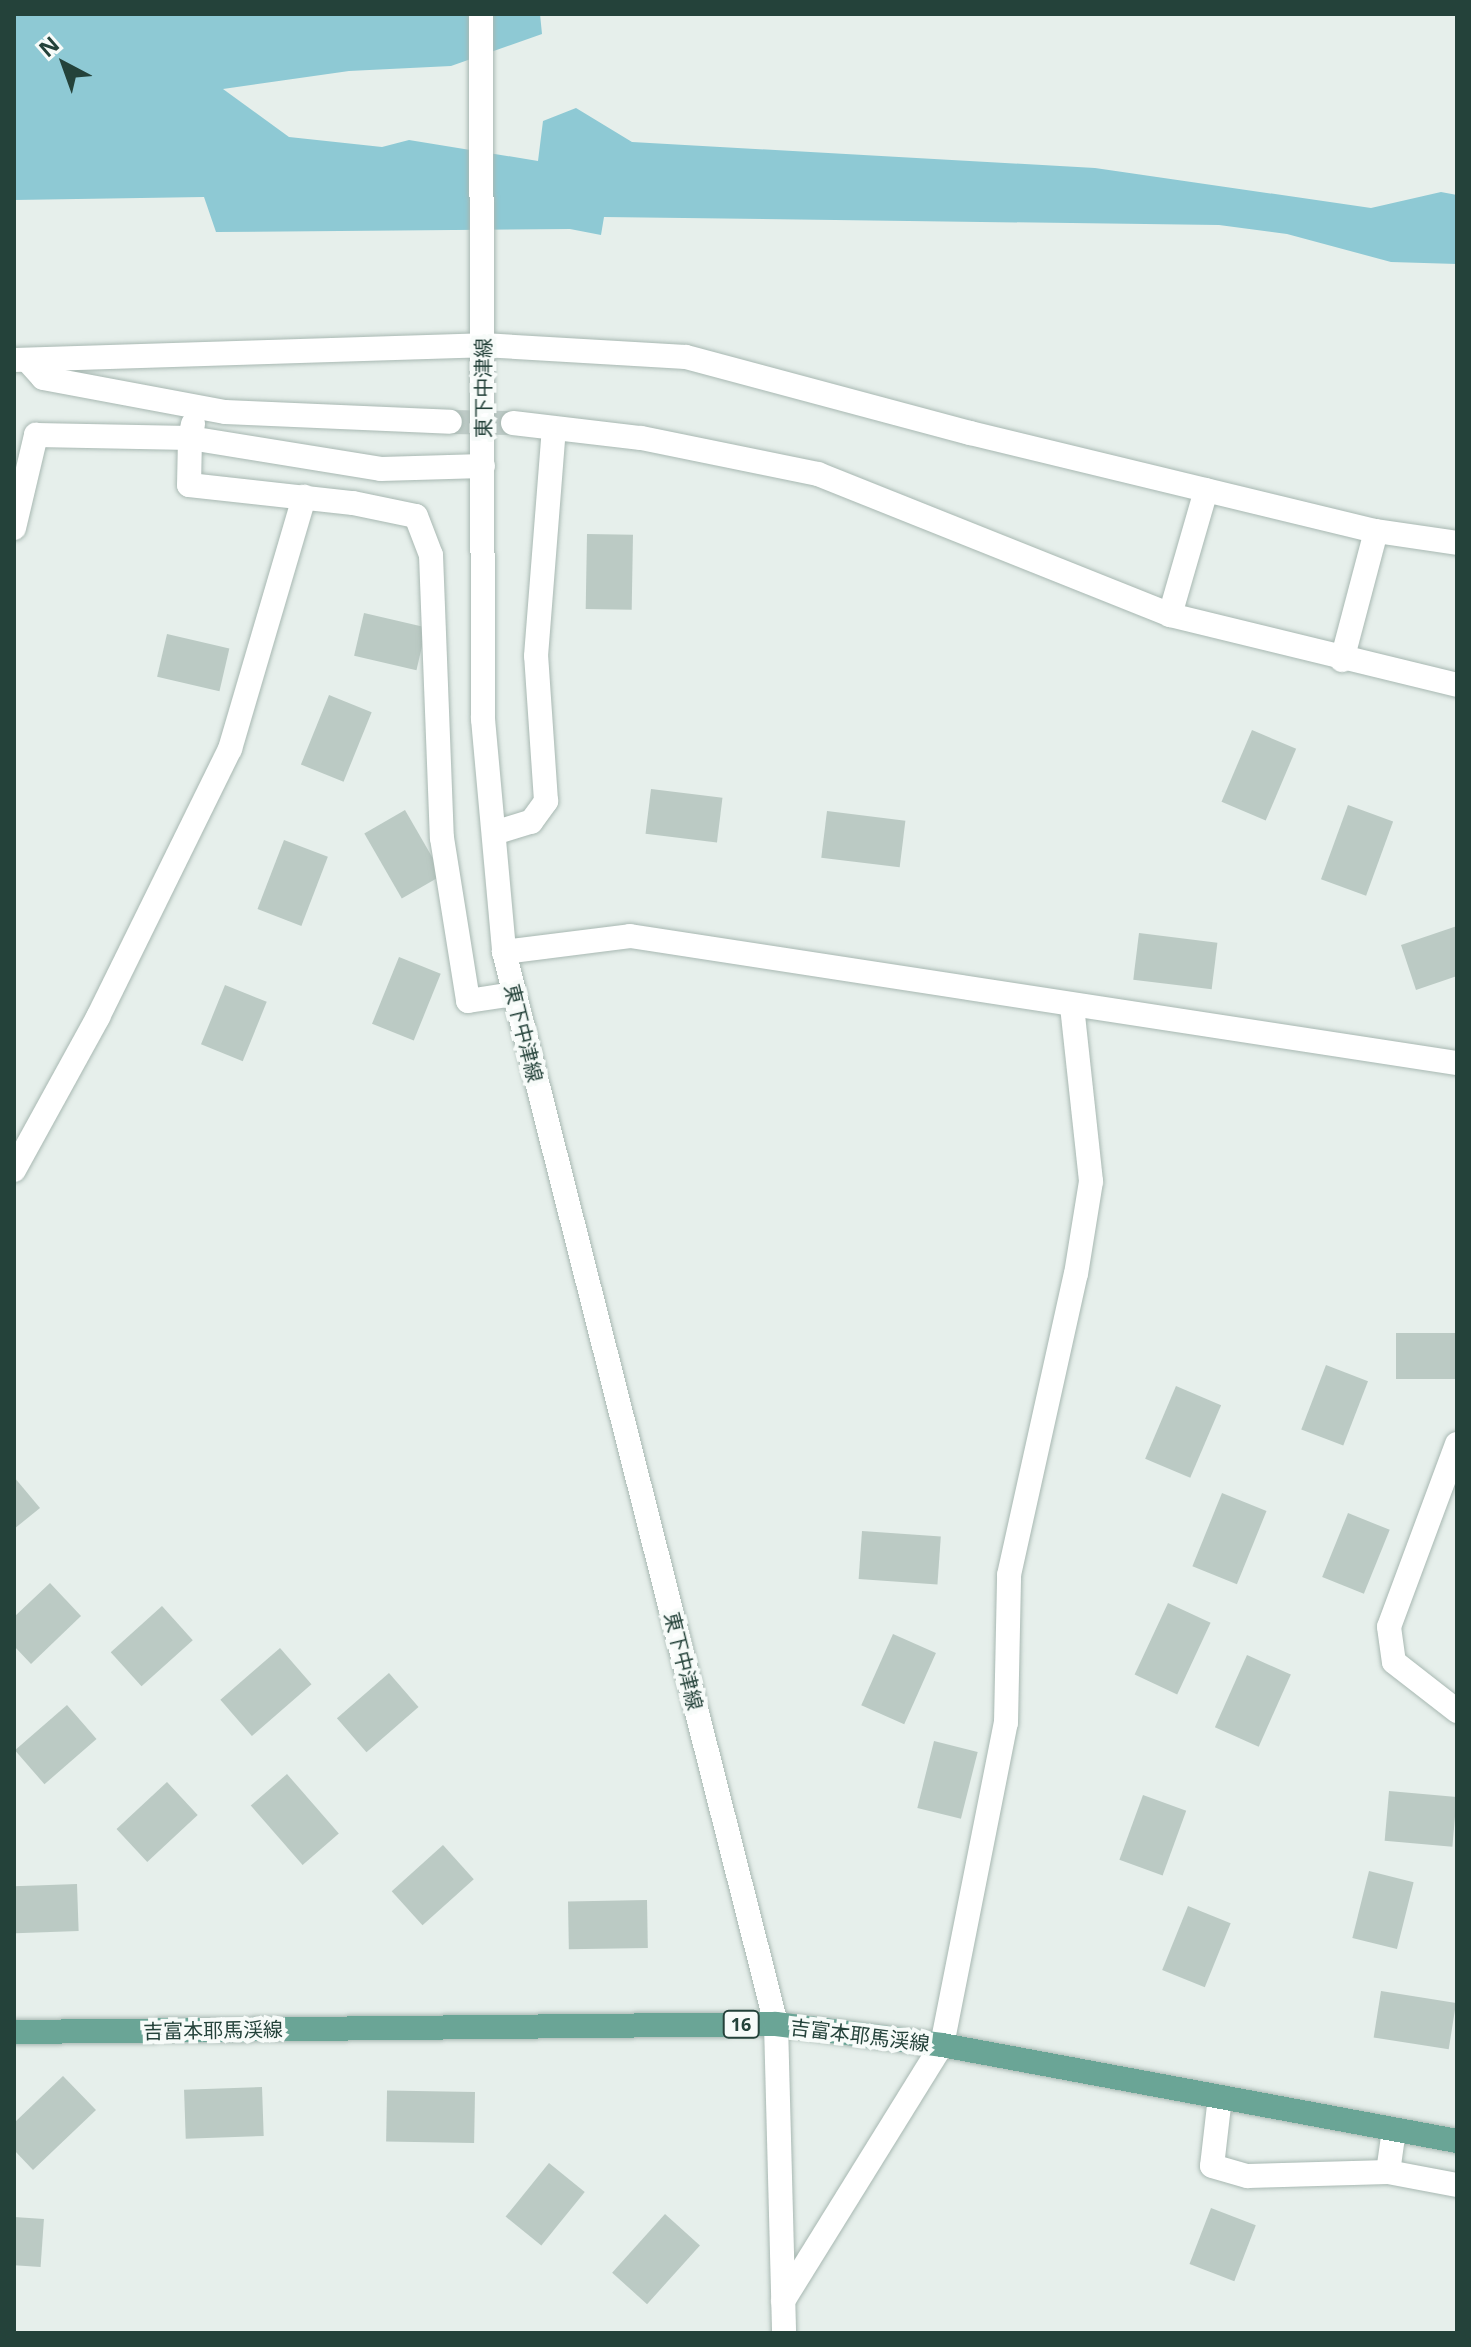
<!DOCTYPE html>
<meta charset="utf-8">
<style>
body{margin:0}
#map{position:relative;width:1471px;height:2347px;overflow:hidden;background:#e6efeb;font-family:"Noto Sans","Noto Sans JP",sans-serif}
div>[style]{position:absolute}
.water>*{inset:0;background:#8ec9d4}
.building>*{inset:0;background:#bbcac4;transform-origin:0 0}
.street-tunnel>*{height:24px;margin-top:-12px;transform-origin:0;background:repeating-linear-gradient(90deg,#bfccc8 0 24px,transparent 0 36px)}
.roads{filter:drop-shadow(0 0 2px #a8b8b2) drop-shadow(0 0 2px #a8b8b2)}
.street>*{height:24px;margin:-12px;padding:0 12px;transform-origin:12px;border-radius:12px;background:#fff}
.secondary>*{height:24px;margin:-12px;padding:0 12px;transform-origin:12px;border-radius:12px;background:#fff}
.primary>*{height:24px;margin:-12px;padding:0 12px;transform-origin:12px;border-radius:12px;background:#6aa596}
span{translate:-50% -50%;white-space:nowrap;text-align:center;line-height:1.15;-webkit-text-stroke:8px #f7fbf9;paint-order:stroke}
.shield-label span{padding:2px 6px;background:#f7fbf9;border:2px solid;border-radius:6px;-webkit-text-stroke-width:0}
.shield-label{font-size:18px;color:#24423a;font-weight:700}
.street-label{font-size:20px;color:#24423a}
.frame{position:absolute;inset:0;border:16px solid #24423a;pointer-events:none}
.north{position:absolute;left:24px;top:24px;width:80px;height:80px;-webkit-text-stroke:6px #f7fbf9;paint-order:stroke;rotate:319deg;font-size:22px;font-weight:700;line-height:32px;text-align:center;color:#24423a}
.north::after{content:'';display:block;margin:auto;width:28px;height:36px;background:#24423a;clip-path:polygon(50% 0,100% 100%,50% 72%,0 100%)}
</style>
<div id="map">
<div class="water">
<div style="clip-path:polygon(14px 14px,540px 14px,542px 34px,451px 66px,349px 71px,223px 89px,289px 137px,382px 147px,409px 140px,538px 161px,543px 121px,576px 108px,632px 142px,1095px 168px,1371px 208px,1441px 192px,1457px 195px,1457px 264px,1391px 262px,1287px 234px,1219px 225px,604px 217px,601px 235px,570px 229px,216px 232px,204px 197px,14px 200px)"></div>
</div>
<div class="building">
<div style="left:587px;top:534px;width:46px;height:75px;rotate:1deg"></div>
<div style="left:364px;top:613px;width:64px;height:44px;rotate:13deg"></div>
<div style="left:167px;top:634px;width:64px;height:44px;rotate:13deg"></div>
<div style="left:329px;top:695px;width:46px;height:75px;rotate:22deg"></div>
<div style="left:1252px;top:730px;width:48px;height:78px;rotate:23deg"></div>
<div style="left:651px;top:789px;width:72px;height:45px;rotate:7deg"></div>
<div style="left:1348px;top:805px;width:48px;height:79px;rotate:20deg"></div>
<div style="left:405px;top:810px;width:75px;height:47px;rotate:60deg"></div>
<div style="left:827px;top:811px;width:79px;height:47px;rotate:7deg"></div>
<div style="left:284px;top:840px;width:47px;height:74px;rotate:21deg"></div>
<div style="clip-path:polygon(1457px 926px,1457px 976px,1416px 990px,1401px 945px)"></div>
<div style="left:1139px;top:933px;width:79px;height:47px;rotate:7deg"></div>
<div style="left:399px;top:957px;width:45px;height:72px;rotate:22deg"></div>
<div style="left:225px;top:985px;width:45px;height:64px;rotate:22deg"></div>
<div style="left:1396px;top:1333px;width:61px;height:46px"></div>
<div style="left:1326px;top:1365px;width:45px;height:69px;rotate:21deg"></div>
<div style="left:1176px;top:1386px;width:49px;height:79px;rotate:23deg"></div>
<div style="clip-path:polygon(14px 1477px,40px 1508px,14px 1529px)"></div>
<div style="left:1222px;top:1493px;width:48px;height:79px;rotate:22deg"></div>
<div style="left:1348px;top:1513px;width:45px;height:69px;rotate:22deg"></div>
<div style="left:862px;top:1531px;width:79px;height:48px;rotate:4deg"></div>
<div style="clip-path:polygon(50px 1583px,81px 1616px,31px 1664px,14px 1646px,14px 1617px)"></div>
<div style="left:1168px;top:1603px;width:47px;height:79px;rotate:25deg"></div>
<div style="left:162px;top:1606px;width:46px;height:69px;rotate:48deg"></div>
<div style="left:893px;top:1634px;width:47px;height:78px;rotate:24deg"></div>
<div style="left:280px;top:1648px;width:48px;height:79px;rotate:49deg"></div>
<div style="left:1247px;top:1655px;width:48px;height:79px;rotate:24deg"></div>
<div style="left:389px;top:1673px;width:45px;height:69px;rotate:49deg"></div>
<div style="left:67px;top:1705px;width:45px;height:69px;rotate:49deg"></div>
<div style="left:934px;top:1741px;width:45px;height:69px;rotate:14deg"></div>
<div style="left:287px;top:1774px;width:79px;height:48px;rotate:49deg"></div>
<div style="left:167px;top:1782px;width:45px;height:69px;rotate:47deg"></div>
<div style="left:1389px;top:1791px;width:68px;height:50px;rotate:5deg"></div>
<div style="left:1143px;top:1795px;width:46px;height:69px;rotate:20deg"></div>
<div style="left:443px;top:1845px;width:46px;height:69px;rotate:48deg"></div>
<div style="left:1369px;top:1871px;width:46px;height:69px;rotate:14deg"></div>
<div style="left:77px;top:1884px;width:47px;height:63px;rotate:88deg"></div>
<div style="left:647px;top:1900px;width:48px;height:79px;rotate:89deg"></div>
<div style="left:1188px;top:1906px;width:46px;height:69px;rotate:22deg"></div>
<div style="left:1381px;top:1991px;width:76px;height:47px;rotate:9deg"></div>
<div style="clip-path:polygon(63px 2076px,96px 2110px,33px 2170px,14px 2150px,14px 2123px)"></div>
<div style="left:262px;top:2087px;width:49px;height:78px;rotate:88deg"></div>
<div style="left:475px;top:2092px;width:51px;height:88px;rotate:91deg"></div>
<div style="left:549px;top:2163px;width:46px;height:69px;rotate:39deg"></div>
<div style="left:1211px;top:2208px;width:48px;height:60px;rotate:21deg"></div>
<div style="left:665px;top:2214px;width:47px;height:79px;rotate:42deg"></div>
<div style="left:14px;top:2217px;width:30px;height:48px;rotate:4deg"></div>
</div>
<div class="street-tunnel">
<div style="left:450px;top:422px;width:63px;rotate:0.9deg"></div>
</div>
<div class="roads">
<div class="street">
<div style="left:14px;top:360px;width:469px;rotate:-1.8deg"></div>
<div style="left:483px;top:345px;width:203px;rotate:3.4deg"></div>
<div style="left:686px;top:357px;width:294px;rotate:15deg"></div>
<div style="left:970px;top:433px;width:418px;rotate:13.6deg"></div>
<div style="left:1376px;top:531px;width:82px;rotate:8.4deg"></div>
<div style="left:27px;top:360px;width:24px;rotate:48deg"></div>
<div style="left:43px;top:378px;width:185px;rotate:10.6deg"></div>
<div style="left:225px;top:412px;width:225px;rotate:2.5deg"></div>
<div style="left:513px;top:423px;width:129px;rotate:6.7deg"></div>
<div style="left:641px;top:438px;width:181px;rotate:11.5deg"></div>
<div style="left:818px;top:474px;width:379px;rotate:21.8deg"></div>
<div style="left:1170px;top:615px;width:295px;rotate:13.7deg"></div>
<div style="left:193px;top:424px;width:14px;rotate:102deg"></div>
<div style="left:190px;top:438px;width:193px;rotate:9.2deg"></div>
<div style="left:381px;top:469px;width:102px;rotate:-1.7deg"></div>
<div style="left:14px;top:528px;width:96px;rotate:-76.7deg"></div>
<div style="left:36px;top:435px;width:154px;rotate:1.1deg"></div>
<div style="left:190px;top:438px;width:47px;rotate:91.2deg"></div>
<div style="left:189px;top:485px;width:165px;rotate:6.3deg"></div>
<div style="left:353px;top:503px;width:64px;rotate:11.7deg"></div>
<div style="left:416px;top:516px;width:42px;rotate:69deg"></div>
<div style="left:431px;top:555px;width:283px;rotate:87.8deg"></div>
<div style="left:442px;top:838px;width:165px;rotate:80.9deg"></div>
<div style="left:468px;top:1001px;width:47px;rotate:-8.7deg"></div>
<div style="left:1170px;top:615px;width:130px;rotate:-73.9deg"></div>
<div style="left:1342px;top:660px;width:133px;rotate:-75.2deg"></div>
<div style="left:494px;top:833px;width:39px;rotate:-17deg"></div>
<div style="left:531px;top:822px;width:26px;rotate:-54deg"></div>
<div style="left:546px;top:801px;width:145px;rotate:-93.9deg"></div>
<div style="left:536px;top:656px;width:228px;rotate:-85.5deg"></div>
<div style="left:504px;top:952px;width:127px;rotate:-7.2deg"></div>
<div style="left:630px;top:936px;width:837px;rotate:8.73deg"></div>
<div style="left:14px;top:1170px;width:175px;rotate:-61.2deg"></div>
<div style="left:98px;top:1017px;width:299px;rotate:-63.8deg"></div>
<div style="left:230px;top:749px;width:263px;rotate:-73.6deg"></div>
<div style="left:1457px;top:1444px;width:195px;rotate:110.4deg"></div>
<div style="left:1389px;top:1627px;width:35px;rotate:82deg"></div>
<div style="left:1394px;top:1662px;width:80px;rotate:37.9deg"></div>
<div style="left:1220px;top:2097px;width:69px;rotate:96.6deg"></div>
<div style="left:1212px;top:2166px;width:37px;rotate:16deg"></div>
<div style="left:1248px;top:2176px;width:140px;rotate:-1.6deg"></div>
<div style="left:1388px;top:2172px;width:70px;rotate:10.7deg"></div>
<div style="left:1388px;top:2172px;width:42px;rotate:-81.9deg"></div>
<div style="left:783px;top:2301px;width:301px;rotate:-58.2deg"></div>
<div style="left:942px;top:2045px;width:328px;rotate:-78.8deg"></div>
<div style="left:1006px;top:1723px;width:148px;rotate:-88.8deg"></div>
<div style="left:1009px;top:1575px;width:308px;rotate:-77.5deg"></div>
<div style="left:1076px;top:1274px;width:94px;rotate:-80.8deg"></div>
<div style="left:1091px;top:1181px;width:175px;rotate:-96.2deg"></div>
</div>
<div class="secondary">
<div style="left:481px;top:14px;width:705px;rotate:89.84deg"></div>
<div style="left:483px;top:719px;width:234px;rotate:84.8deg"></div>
<div style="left:504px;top:952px;width:1106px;rotate:75.76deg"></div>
<div style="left:776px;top:2024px;width:309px;rotate:88.5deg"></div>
</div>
<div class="primary">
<div style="left:14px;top:2032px;width:762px;rotate:-0.6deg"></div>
<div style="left:776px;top:2024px;width:167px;rotate:7.2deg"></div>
<div style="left:942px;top:2045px;width:524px;rotate:10.56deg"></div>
</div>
</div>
<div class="shield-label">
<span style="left:741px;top:2024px">16</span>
</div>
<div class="street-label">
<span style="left:483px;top:388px;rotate:-90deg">東下中津線</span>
<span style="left:524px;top:1033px;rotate:76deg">東下中津線</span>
<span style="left:684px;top:1661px;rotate:76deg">東下中津線</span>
<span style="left:213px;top:2030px;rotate:-1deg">吉富本耶馬渓線</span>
<span style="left:860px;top:2035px;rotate:7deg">吉富本耶馬渓線</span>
</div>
<div class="frame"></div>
<div class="north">N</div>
</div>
